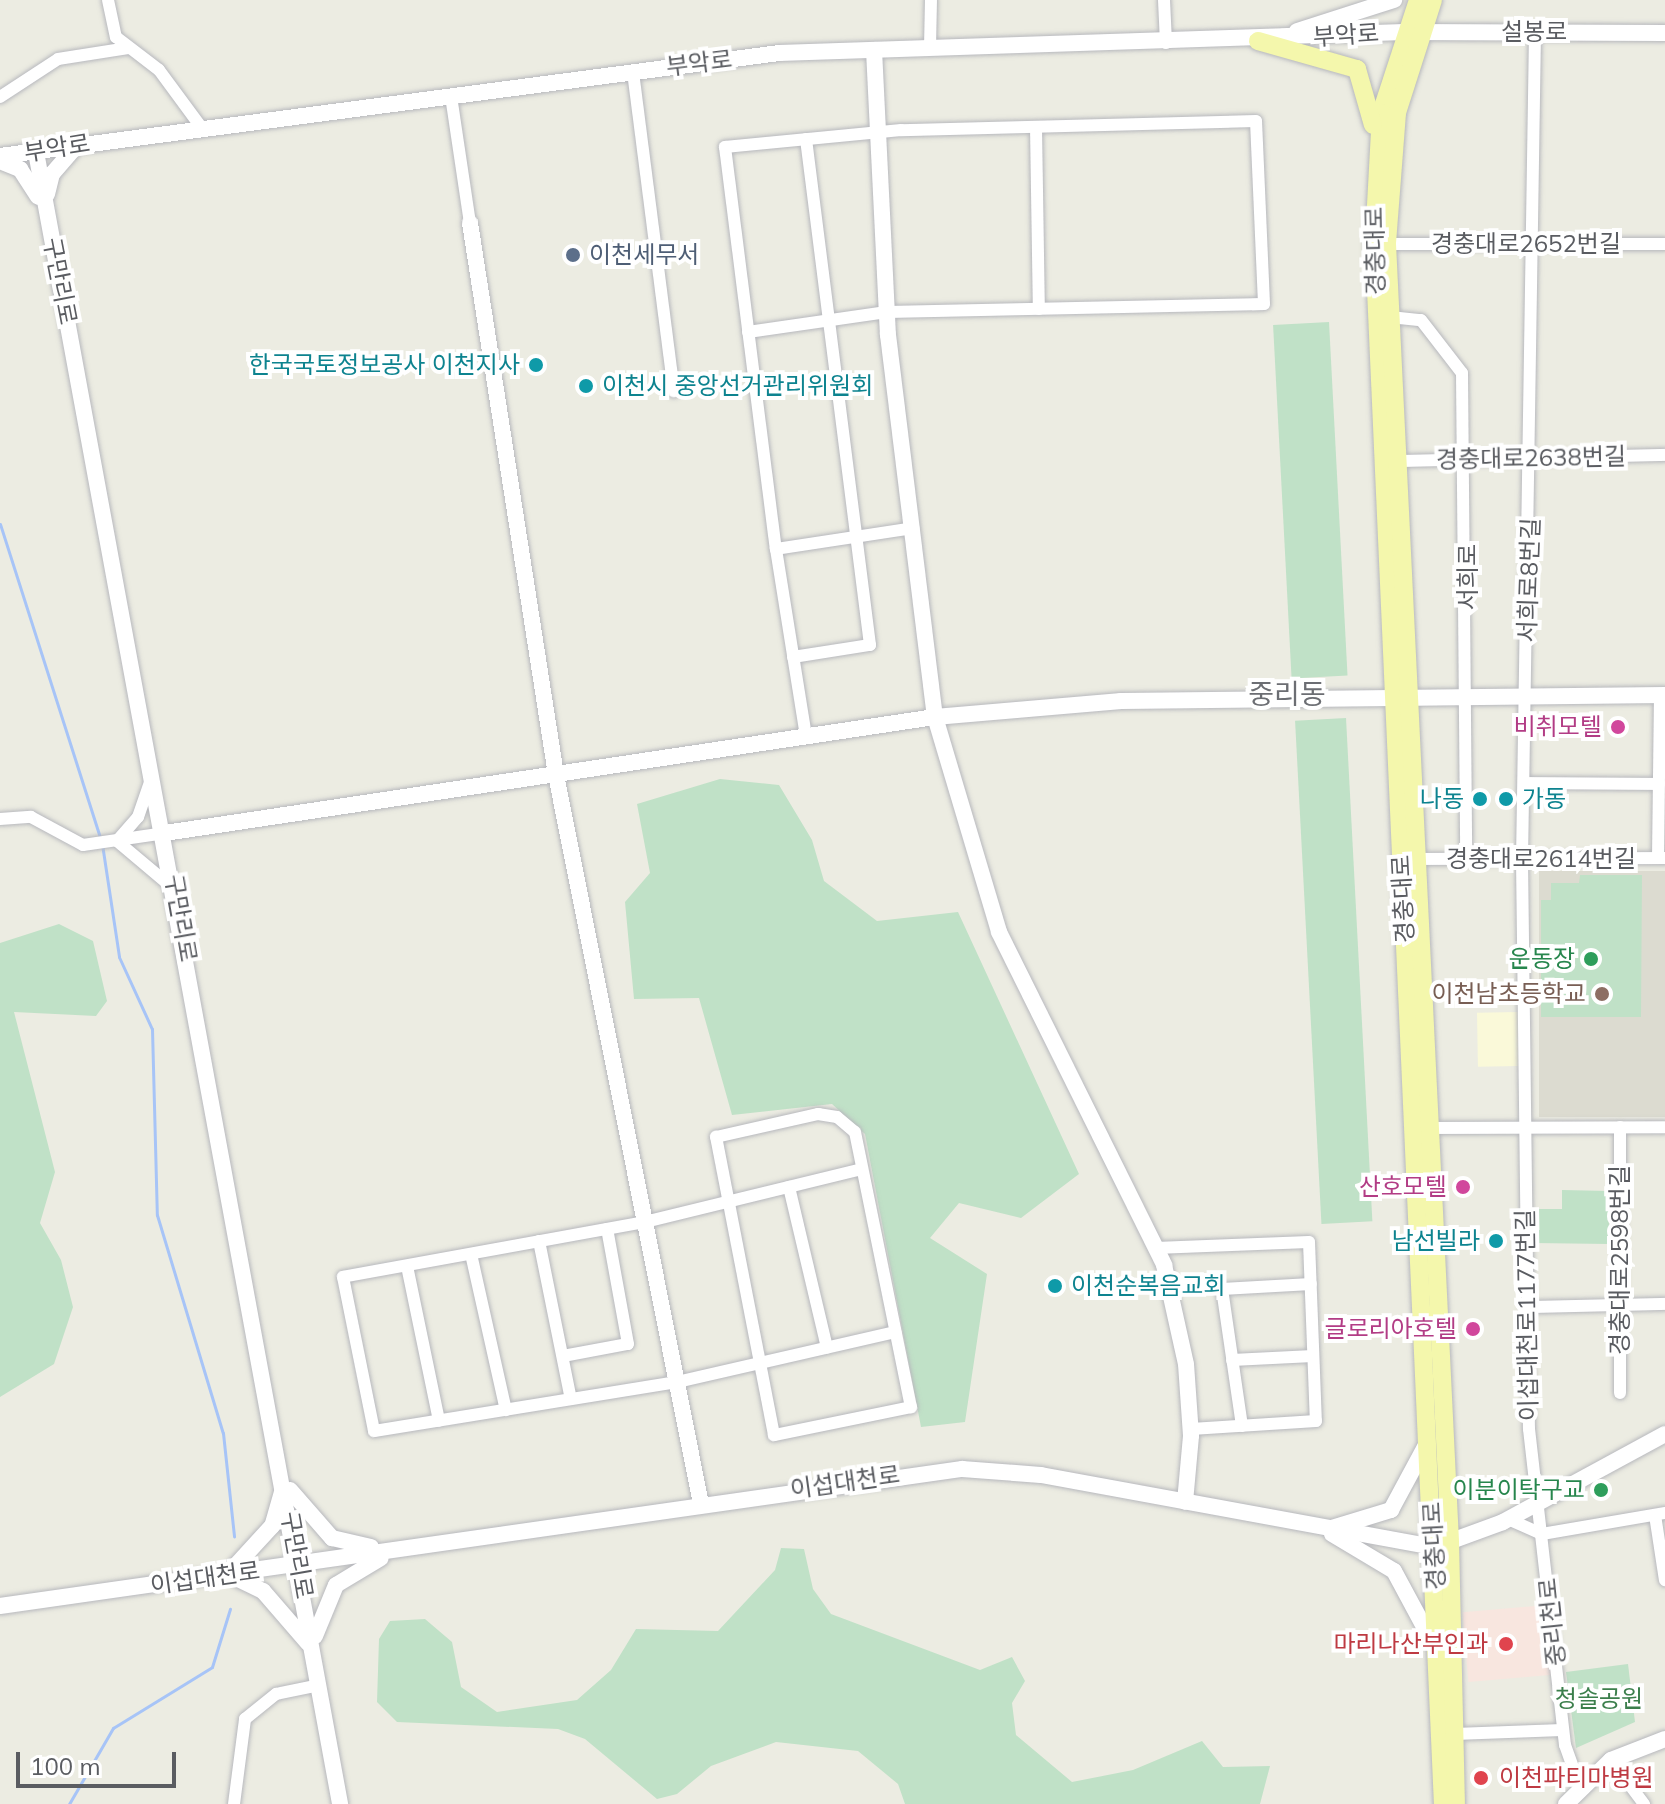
<!DOCTYPE html>
<meta charset="utf-8">
<style>
body{margin:0}
#map{position:relative;width:1665px;height:1804px;overflow:hidden;background:#ecece2;font-family:Mulish,"Noto Sans KR",sans-serif}
div>[style]{position:absolute}
.commercial>*{inset:0;background:#faf9d9;transform-origin:0 0}
.education>*{inset:0;background:#dcdbd0;transform-origin:0 0}
.medical>*{inset:0;background:#f8e6df;transform-origin:0 0}
.green>*{inset:0;background:#c0e1c7;transform-origin:0 0}
.stream>*{height:3px;margin:-1.5px;padding:0 1.5px;transform-origin:1.5px;border-radius:1.5px;background:#a7c4f7}
.roads{filter:drop-shadow(0 0 2px #b7b8bd) drop-shadow(0 0 2px #b7b8bd)}
.street>*{height:12px;margin:-6px;padding:0 6px;transform-origin:6px;border-radius:6px;background:#fff}
.secondary>*{height:16px;margin:-8px;padding:0 8px;transform-origin:8px;border-radius:8px;background:#fff}
.primary>*{height:18px;margin:-9px;padding:0 9px;transform-origin:9px;border-radius:9px;background:#f4f7ac}
.dots>*{width:22px;height:22px;translate:-50% -50%;box-sizing:border-box;border:4px solid #fff;border-radius:50%}
span{translate:-50% -50%;white-space:nowrap;text-align:center;line-height:1.15;-webkit-text-stroke:8px #fff;paint-order:stroke}
.street-label{font-size:24px;color:#5a5c61}
.service-label{font-size:24px;color:#4e5e75}
.left{translate:0 -50%;text-align:left}
.culture-label{font-size:24px;color:#0d838f}
.right{translate:-100% -50%;text-align:right}
.hotel-label{font-size:24px;color:#b23c85}
.leisure-label{font-size:24px;color:#27864d}
.education-label{font-size:24px;color:#785e54}
.health-label{font-size:24px;color:#be3a42}
.park-label{font-size:24px;color:#3c7f4c}
.quarter-label{font-size:28px;color:#6c6e73}
.scale{position:absolute;left:16px;top:1752px;width:160px;height:36px;box-sizing:border-box;border:4px solid #5a5c61;border-top:0;padding-left:10px;font-size:24px;line-height:28px;white-space:nowrap;color:#5a5c61;-webkit-text-stroke:6px #fff;paint-order:stroke}
</style>
<div id="map">
<div class="commercial">
<div style="left:1518px;top:1012px;width:54px;height:41px;rotate:89deg"></div>
</div>
<div class="education">
<div style="left:1539px;top:871px;width:126px;height:246px"></div>
</div>
<div class="medical">
<div style="left:1546px;top:1605px;width:70px;height:84px;rotate:85deg"></div>
</div>
<div class="green">
<div style="left:1329px;top:322px;width:354px;height:56px;rotate:87deg"></div>
<div style="left:1346px;top:718px;width:504px;height:51px;rotate:87deg"></div>
<div style="clip-path:polygon(720px 779px,779px 785px,812px 840px,824px 881px,877px 921px,958px 912px,1079px 1174px,1021px 1218px,959px 1203px,930px 1238px,987px 1274px,965px 1422px,921px 1427px,865px 1134px,832px 1104px,732px 1115px,699px 998px,634px 999px,625px 902px,650px 873px,637px 804px)"></div>
<div style="clip-path:polygon(1580px 875px,1642px 875px,1641px 1017px,1541px 1017px,1541px 900px,1551px 900px,1551px 883px,1579px 883px)"></div>
<div style="clip-path:polygon(59px 924px,93px 941px,107px 1001px,96px 1016px,14px 1012px,55px 1172px,40px 1223px,61px 1260px,73px 1307px,54px 1364px,0 1397px,0 943px)"></div>
<div style="clip-path:polygon(1562px 1190px,1609px 1191px,1609px 1244px,1533px 1243px,1533px 1209px,1562px 1209px)"></div>
<div style="clip-path:polygon(781px 1548px,804px 1549px,813px 1589px,831px 1614px,980px 1670px,1012px 1657px,1025px 1681px,1012px 1703px,1016px 1735px,1072px 1782px,1133px 1770px,1202px 1741px,1223px 1767px,1270px 1766px,1260px 1804px,905px 1804px,898px 1784px,858px 1751px,776px 1742px,711px 1766px,677px 1794px,657px 1799px,585px 1739px,558px 1729px,397px 1722px,377px 1702px,379px 1639px,390px 1621px,425px 1619px,452px 1642px,461px 1687px,497px 1712px,577px 1700px,611px 1670px,636px 1629px,718px 1631px,775px 1570px)"></div>
<div style="clip-path:polygon(1628px 1664px,1635px 1722px,1576px 1748px,1566px 1672px)"></div>
</div>
<div class="stream">
<div style="left:0;top:524px;width:329px;rotate:72.3deg"></div>
<div style="left:102px;top:844px;width:114px;rotate:81.4deg"></div>
<div style="left:119px;top:957px;width:79px;rotate:65.4deg"></div>
<div style="left:152px;top:1029px;width:186px;rotate:88.5deg"></div>
<div style="left:157px;top:1215px;width:228px;rotate:73.2deg"></div>
<div style="left:223px;top:1433px;width:104px;rotate:83.9deg"></div>
<div style="left:69px;top:1804px;width:88px;rotate:-59.9deg"></div>
<div style="left:113px;top:1728px;width:116px;rotate:-31.6deg"></div>
<div style="left:212px;top:1667px;width:61px;rotate:-72.8deg"></div>
</div>
<div class="roads">
<div class="street">
<div style="left:108px;top:0;width:38px;rotate:78deg"></div>
<div style="left:116px;top:37px;width:54px;rotate:37.5deg"></div>
<div style="left:159px;top:70px;width:71px;rotate:53.6deg"></div>
<div style="left:1164px;top:0;width:43px;rotate:87.3deg"></div>
<div style="left:1535px;top:33px;width:826px;rotate:90.9deg"></div>
<div style="left:1522px;top:859px;width:570px;rotate:89.3deg"></div>
<div style="left:1529px;top:1429px;width:318px;rotate:83.5deg"></div>
<div style="left:1565px;top:1745px;width:45px;rotate:70.3deg"></div>
<div style="left:930px;top:47px;width:47px;rotate:-88.8deg"></div>
<div style="left:633px;top:72px;width:322px;rotate:82.7deg"></div>
<div style="left:451px;top:96px;width:128px;rotate:81.5deg"></div>
<div style="left:0;top:97px;width:69px;rotate:-33.2deg"></div>
<div style="left:58px;top:59px;width:71px;rotate:-8.9deg"></div>
<div style="left:1036px;top:127px;width:182px;rotate:89.1deg"></div>
<div style="left:1387px;top:244px;width:278px"></div>
<div style="left:1390px;top:317px;width:31px;rotate:6deg"></div>
<div style="left:1421px;top:320px;width:67px;rotate:52.3deg"></div>
<div style="left:1462px;top:373px;width:486px;rotate:89.5deg"></div>
<div style="left:748px;top:332px;width:140px;rotate:-8.2deg"></div>
<div style="left:887px;top:312px;width:377px;rotate:-1.2deg"></div>
<div style="left:1264px;top:304px;width:183px;rotate:-92.5deg"></div>
<div style="left:1256px;top:121px;width:355px;rotate:178.5deg"></div>
<div style="left:901px;top:130px;width:177px;rotate:174.5deg"></div>
<div style="left:725px;top:147px;width:405px;rotate:82.8deg"></div>
<div style="left:776px;top:549px;width:190px;rotate:80.9deg"></div>
<div style="left:1396px;top:461px;width:269px;rotate:-1.3deg"></div>
<div style="left:776px;top:549px;width:139px;rotate:-8.7deg"></div>
<div style="left:793px;top:657px;width:78px;rotate:-8.9deg"></div>
<div style="left:870px;top:645px;width:510px;rotate:-97.21deg"></div>
<div style="left:1524px;top:783px;width:135px;rotate:0.4deg"></div>
<div style="left:0;top:819px;width:31px;rotate:-4deg"></div>
<div style="left:31px;top:817px;width:59px;rotate:28.3deg"></div>
<div style="left:83px;top:845px;width:83px;rotate:-8.3deg"></div>
<div style="left:117px;top:841px;width:67px;rotate:40.1deg"></div>
<div style="left:117px;top:841px;width:32px;rotate:-49deg"></div>
<div style="left:138px;top:817px;width:36px;rotate:-71deg"></div>
<div style="left:1658px;top:858px;width:163px;rotate:-89.3deg"></div>
<div style="left:1417px;top:859px;width:248px;rotate:-0.2deg"></div>
<div style="left:818px;top:1114px;width:19px;rotate:9deg"></div>
<div style="left:837px;top:1117px;width:23px;rotate:40deg"></div>
<div style="left:855px;top:1132px;width:281px;rotate:78.5deg"></div>
<div style="left:911px;top:1407px;width:140px;rotate:168.4deg"></div>
<div style="left:774px;top:1435px;width:304px;rotate:-101deg"></div>
<div style="left:716px;top:1137px;width:105px;rotate:-12.7deg"></div>
<div style="left:1620px;top:1127px;width:266px;rotate:90deg"></div>
<div style="left:1431px;top:1128px;width:234px;rotate:-0.2deg"></div>
<div style="left:862px;top:1169px;width:223px;rotate:166.3deg"></div>
<div style="left:645px;top:1222px;width:307px;rotate:169.7deg"></div>
<div style="left:343px;top:1277px;width:157px;rotate:78.6deg"></div>
<div style="left:374px;top:1431px;width:307px;rotate:-9.2deg"></div>
<div style="left:677px;top:1382px;width:224px;rotate:-12.9deg"></div>
<div style="left:789px;top:1187px;width:165px;rotate:76.7deg"></div>
<div style="left:539px;top:1241px;width:161px;rotate:78.6deg"></div>
<div style="left:1155px;top:1248px;width:154px;rotate:-2.2deg"></div>
<div style="left:1309px;top:1242px;width:179px;rotate:87.8deg"></div>
<div style="left:1316px;top:1421px;width:125px;rotate:176.3deg"></div>
<div style="left:471px;top:1254px;width:160px;rotate:77.4deg"></div>
<div style="left:407px;top:1266px;width:158px;rotate:78.3deg"></div>
<div style="left:1528px;top:1307px;width:137px;rotate:-1.3deg"></div>
<div style="left:563px;top:1356px;width:66px;rotate:-10.5deg"></div>
<div style="left:628px;top:1344px;width:117px;rotate:-100.3deg"></div>
<div style="left:1232px;top:1360px;width:81px;rotate:-2.8deg"></div>
<div style="left:1242px;top:1426px;width:138px;rotate:-98.3deg"></div>
<div style="left:1222px;top:1289px;width:89px;rotate:-3.2deg"></div>
<div style="left:1655px;top:1515px;width:66px;rotate:81.3deg"></div>
<div style="left:1508px;top:1519px;width:37px;rotate:24deg"></div>
<div style="left:1542px;top:1534px;width:125px;rotate:-9.7deg"></div>
<div style="left:1454px;top:1734px;width:109px;rotate:-2.1deg"></div>
<div style="left:1611px;top:1760px;width:55px;rotate:53.1deg"></div>
<div style="left:234px;top:1804px;width:86px;rotate:-82.6deg"></div>
<div style="left:245px;top:1719px;width:40px;rotate:-39deg"></div>
<div style="left:276px;top:1694px;width:44px;rotate:-11.8deg"></div>
</div>
<div class="secondary">
<div style="left:1297px;top:31px;width:102px;rotate:-17.7deg"></div>
<div style="left:874px;top:50px;width:285px;rotate:87.2deg"></div>
<div style="left:888px;top:335px;width:385px;rotate:83deg"></div>
<div style="left:935px;top:717px;width:224px;rotate:73.4deg"></div>
<div style="left:999px;top:932px;width:372px;rotate:63.6deg"></div>
<div style="left:1164px;top:1265px;width:101px;rotate:77.5deg"></div>
<div style="left:1186px;top:1364px;width:72px;rotate:86deg"></div>
<div style="left:1191px;top:1436px;width:66px;rotate:95.2deg"></div>
<div style="left:36px;top:152px;width:1680px;rotate:79.57deg"></div>
<div style="left:0;top:156px;width:786px;rotate:-7.53deg"></div>
<div style="left:779px;top:53px;width:625px;rotate:-1.92deg"></div>
<div style="left:1404px;top:32px;width:261px;rotate:0.2deg"></div>
<div style="left:0;top:161px;width:22px;rotate:22deg"></div>
<div style="left:20px;top:169px;width:33px;rotate:57deg"></div>
<div style="left:47px;top:194px;width:21px;rotate:-76deg"></div>
<div style="left:52px;top:174px;width:38px;rotate:-49deg"></div>
<div style="left:470px;top:223px;width:559px;rotate:81.14deg"></div>
<div style="left:556px;top:775px;width:743px;rotate:78.75deg"></div>
<div style="left:165px;top:833px;width:779px;rotate:-8.57deg"></div>
<div style="left:935px;top:717px;width:187px;rotate:-4.9deg"></div>
<div style="left:1121px;top:701px;width:544px;rotate:-0.63deg"></div>
<div style="left:290px;top:1490px;width:64px;rotate:48.8deg"></div>
<div style="left:332px;top:1538px;width:40px;rotate:13deg"></div>
<div style="left:282px;top:1492px;width:35px;rotate:106deg"></div>
<div style="left:272px;top:1526px;width:65px;rotate:132.5deg"></div>
<div style="left:228px;top:1574px;width:39px;rotate:26deg"></div>
<div style="left:263px;top:1591px;width:69px;rotate:49.1deg"></div>
<div style="left:1332px;top:1528px;width:62px;rotate:-17deg"></div>
<div style="left:1391px;top:1510px;width:74px;rotate:-61.7deg"></div>
<div style="left:1332px;top:1534px;width:72px;rotate:30.8deg"></div>
<div style="left:1394px;top:1571px;width:89px;rotate:61.7deg"></div>
<div style="left:0;top:1606px;width:972px;rotate:-8.11deg"></div>
<div style="left:962px;top:1469px;width:79px;rotate:4.3deg"></div>
<div style="left:1041px;top:1475px;width:401px;rotate:10.4deg"></div>
<div style="left:1435px;top:1547px;width:72px;rotate:-20.2deg"></div>
<div style="left:1503px;top:1522px;width:184px;rotate:-28.5deg"></div>
<div style="left:315px;top:1636px;width:55px;rotate:-67.6deg"></div>
<div style="left:336px;top:1585px;width:52px;rotate:-31deg"></div>
<div style="left:1566px;top:1804px;width:63px;rotate:-44.4deg"></div>
<div style="left:1611px;top:1760px;width:58px;rotate:-21.3deg"></div>
</div>
<div class="primary">
<div style="left:1418px;top:0;width:119px;rotate:108.1deg"></div>
<div style="left:1381px;top:113px;width:131px;rotate:93.1deg"></div>
<div style="left:1374px;top:244px;width:1562px;rotate:87.47deg"></div>
<div style="left:1433px;top:0;width:119px;rotate:107.7deg"></div>
<div style="left:1397px;top:113px;width:131px;rotate:94.4deg"></div>
<div style="left:1387px;top:244px;width:1300px;rotate:87.22deg"></div>
<div style="left:1450px;top:1542px;width:262px;rotate:88.7deg"></div>
<div style="left:1258px;top:41px;width:103px;rotate:15.8deg"></div>
<div style="left:1357px;top:69px;width:58px;rotate:74.1deg"></div>
</div>
</div>
<div class="dots">
<div style="left:573px;top:255px;background:#5c6f8a"></div>
<div style="left:536px;top:365px;background:#0f9aa8"></div>
<div style="left:586px;top:386px;background:#0f9aa8"></div>
<div style="left:1618px;top:727px;background:#d1479c"></div>
<div style="left:1480px;top:799px;background:#0f9aa8"></div>
<div style="left:1506px;top:799px;background:#0f9aa8"></div>
<div style="left:1591px;top:959px;background:#2e9e5b"></div>
<div style="left:1602px;top:994px;background:#8d6e63"></div>
<div style="left:1463px;top:1187px;background:#d1479c"></div>
<div style="left:1496px;top:1241px;background:#0f9aa8"></div>
<div style="left:1055px;top:1286px;background:#0f9aa8"></div>
<div style="left:1473px;top:1329px;background:#d1479c"></div>
<div style="left:1601px;top:1490px;background:#2e9e5b"></div>
<div style="left:1506px;top:1644px;background:#e0444e"></div>
<div style="left:1481px;top:1778px;background:#e0444e"></div>
</div>
<div class="street-label">
<span style="left:1534px;top:32px">설봉로</span>
<span style="left:1346px;top:35px;rotate:-4deg">부악로</span>
<span style="left:699px;top:63px;rotate:-7deg">부악로</span>
<span style="left:57px;top:148px;rotate:-9deg">부악로</span>
<span style="left:1526px;top:244px">경충대로2652번길</span>
<span style="left:1375px;top:251px;rotate:-91deg">경충대로</span>
<span style="left:60px;top:281px;rotate:79deg">구만리로</span>
<span style="left:1531px;top:458px;rotate:-1deg">경충대로2638번길</span>
<span style="left:1468px;top:577px;rotate:-90deg">서희로</span>
<span style="left:1529px;top:580px;rotate:-88deg">서희로8번길</span>
<span style="left:1541px;top:859px">경충대로2614번길</span>
<span style="left:1403px;top:899px;rotate:-93deg">경충대로</span>
<span style="left:181px;top:918px;rotate:80deg">구만리로</span>
<span style="left:1620px;top:1260px;rotate:-90deg">경충대로2598번길</span>
<span style="left:1527px;top:1315px;rotate:-91deg">이섭대천로1177번길</span>
<span style="left:845px;top:1482px;rotate:-8deg">이섭대천로</span>
<span style="left:1434px;top:1546px;rotate:-93deg">경충대로</span>
<span style="left:297px;top:1555px;rotate:80deg">구만리로</span>
<span style="left:205px;top:1578px;rotate:-8deg">이섭대천로</span>
<span style="left:1552px;top:1622px;rotate:-96deg">중리천로</span>
</div>
<div class="service-label">
<span class="left" style="left:589px;top:255px">이천세무서</span>
</div>
<div class="culture-label">
<span class="right" style="left:520px;top:365px">한국국토정보공사 이천지사</span>
<span class="left" style="left:602px;top:386px">이천시 중앙선거관리위원회</span>
<span class="right" style="left:1464px;top:799px">나동</span>
<span class="left" style="left:1522px;top:799px">가동</span>
<span class="right" style="left:1480px;top:1241px">남선빌라</span>
<span class="left" style="left:1071px;top:1286px">이천순복음교회</span>
</div>
<div class="hotel-label">
<span class="right" style="left:1602px;top:727px">비취모텔</span>
<span class="right" style="left:1447px;top:1187px">산호모텔</span>
<span class="right" style="left:1457px;top:1329px">글로리아호텔</span>
</div>
<div class="leisure-label">
<span class="right" style="left:1575px;top:959px">운동장</span>
<span class="right" style="left:1585px;top:1490px">이분이탁구교</span>
</div>
<div class="education-label">
<span class="right" style="left:1586px;top:994px">이천남초등학교</span>
</div>
<div class="health-label">
<span class="right" style="left:1488px;top:1644px">마리나산부인과</span>
<span class="left" style="left:1499px;top:1778px">이천파티마병원</span>
</div>
<div class="park-label">
<span style="left:1599px;top:1699px">청솔공원</span>
</div>
<div class="quarter-label">
<span style="left:1287px;top:694px">중리동</span>
</div>
<div class="scale">100 m</div>
</div>
